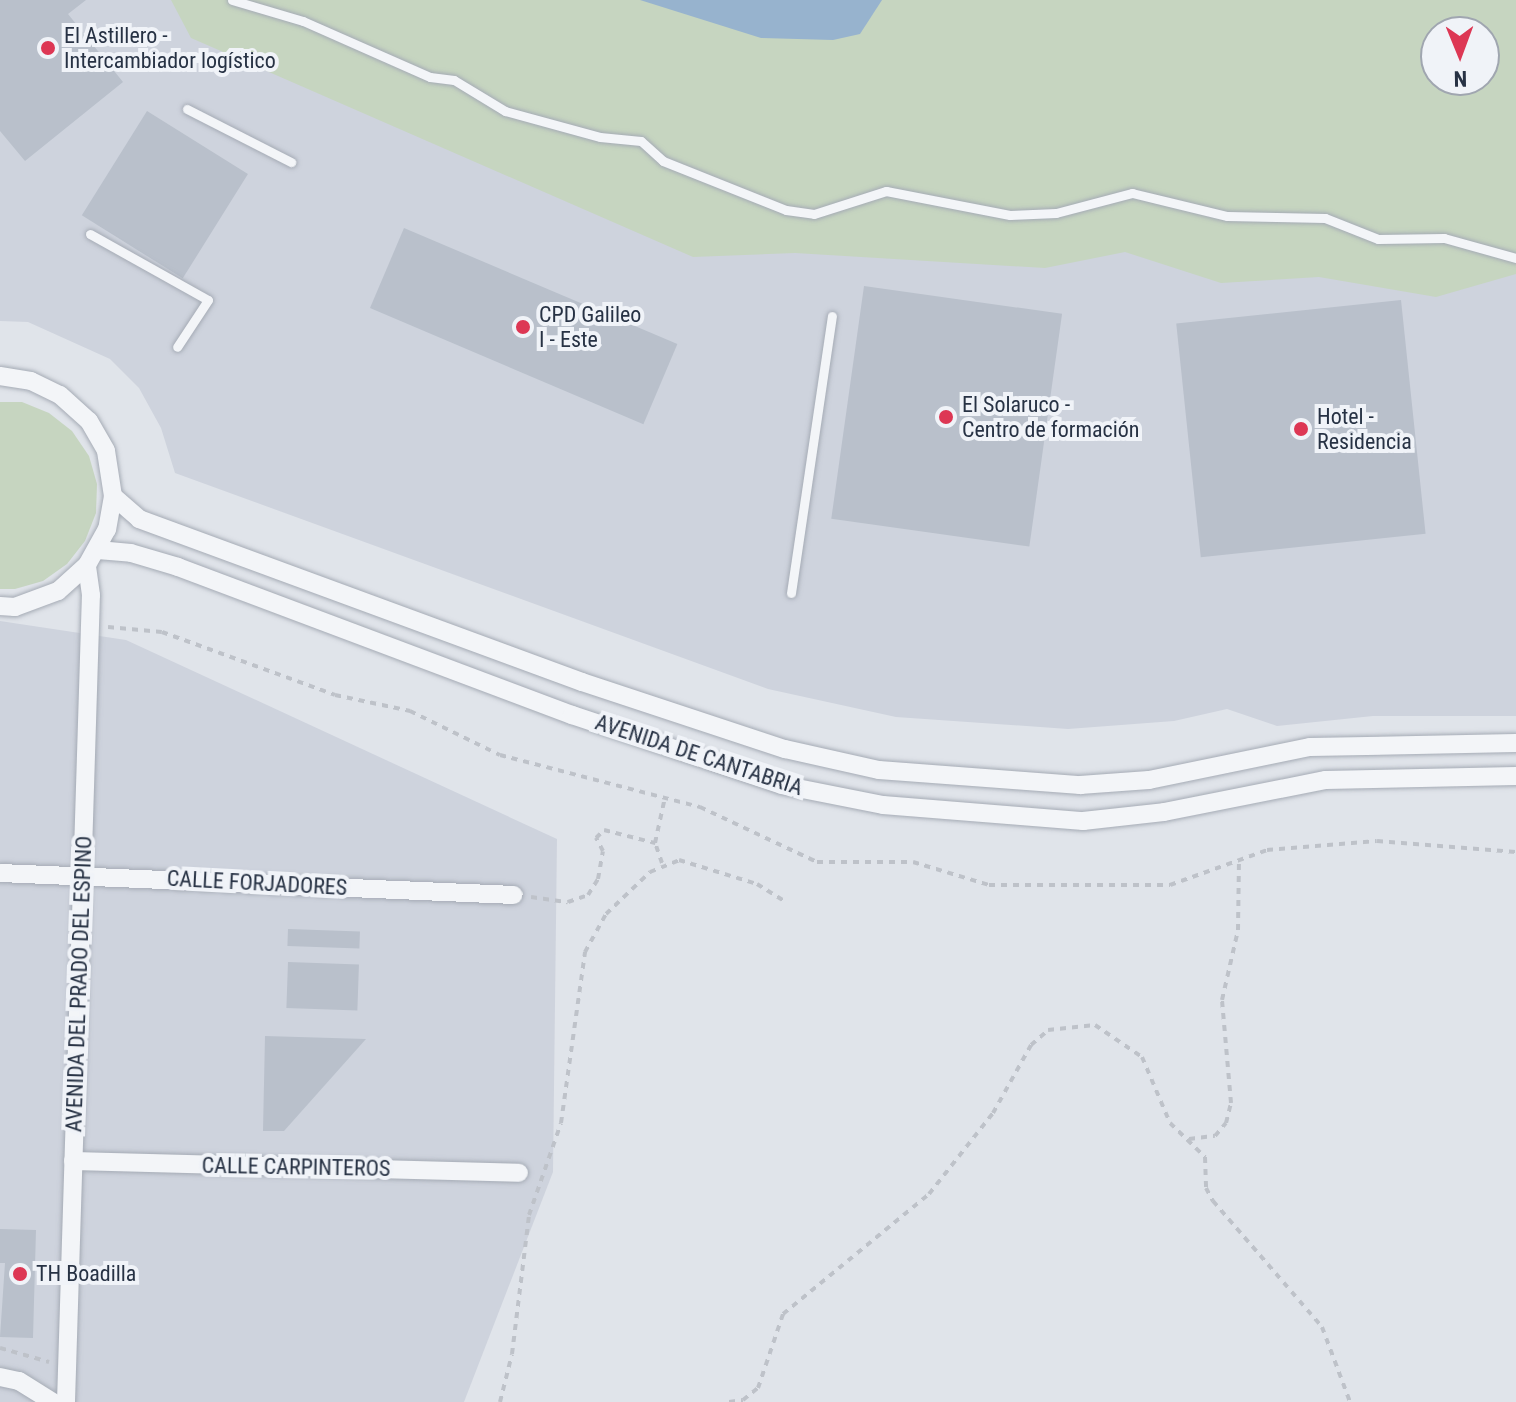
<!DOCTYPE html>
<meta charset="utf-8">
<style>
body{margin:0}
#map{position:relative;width:1516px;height:1402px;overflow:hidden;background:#e0e4ea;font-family:"Roboto Condensed",sans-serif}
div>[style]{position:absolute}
.built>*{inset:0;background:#ced3dd}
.green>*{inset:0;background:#c6d5c0}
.water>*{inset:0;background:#97b3ce}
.building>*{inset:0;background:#b9c0cb;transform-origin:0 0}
.path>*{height:4px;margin-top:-2px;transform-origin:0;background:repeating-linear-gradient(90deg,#bec2c9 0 6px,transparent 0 12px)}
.roads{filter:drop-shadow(0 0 2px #a5abb5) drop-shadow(0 0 2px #a5abb5)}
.service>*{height:9px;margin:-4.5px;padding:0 4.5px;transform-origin:4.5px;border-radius:4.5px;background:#f3f5f8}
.minor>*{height:18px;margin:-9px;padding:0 9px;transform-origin:9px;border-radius:9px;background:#f3f5f8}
.dots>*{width:22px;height:22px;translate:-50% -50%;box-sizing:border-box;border:4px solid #f0f3f8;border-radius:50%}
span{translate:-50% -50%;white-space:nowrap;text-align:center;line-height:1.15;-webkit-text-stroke:8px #f0f3f8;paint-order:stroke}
.poi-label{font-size:22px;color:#273244}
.left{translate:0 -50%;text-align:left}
.street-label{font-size:22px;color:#273244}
.north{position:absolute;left:1420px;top:16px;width:80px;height:80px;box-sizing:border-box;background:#f0f3f8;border:2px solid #a0a6b0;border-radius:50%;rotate:179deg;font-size:22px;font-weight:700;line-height:32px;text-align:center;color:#273244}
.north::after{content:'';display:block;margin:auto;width:28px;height:36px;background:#dd3754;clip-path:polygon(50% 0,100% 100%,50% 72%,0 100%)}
</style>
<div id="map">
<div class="built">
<div style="clip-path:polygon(evenodd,0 0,1516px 0,1516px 716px,1373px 716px,1277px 726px,1227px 709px,1174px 721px,1068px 729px,896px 717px,768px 689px,175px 473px,161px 428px,139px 388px,110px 359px,28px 322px,0 321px,0 0,1436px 32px,1484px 32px,1484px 80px,1436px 80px,1436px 32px)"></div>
<div style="clip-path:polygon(0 621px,126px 640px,557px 839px,553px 1172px,464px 1402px,0 1402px)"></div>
</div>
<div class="green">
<div style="clip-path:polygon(evenodd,171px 0,1516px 0,1516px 274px,1436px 297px,1319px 277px,1221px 283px,1125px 252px,1045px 268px,795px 253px,693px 257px,191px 38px,171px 0,1436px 32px,1484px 32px,1484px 80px,1436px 80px,1436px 32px)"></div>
<div style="clip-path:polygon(0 402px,22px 402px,49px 413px,72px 431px,89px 456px,97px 484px,96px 513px,85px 541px,67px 564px,43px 581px,15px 589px,0 589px)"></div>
</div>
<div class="water">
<div style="clip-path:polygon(640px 0,882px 0,860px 34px,833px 40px,761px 38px)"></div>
</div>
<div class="building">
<div style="clip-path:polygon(0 0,86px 0,68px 14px,123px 82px,25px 161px,0 131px)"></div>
<div style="left:147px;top:111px;width:119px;height:123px;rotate:32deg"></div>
<div style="left:404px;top:228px;width:297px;height:87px;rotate:23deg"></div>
<div style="left:864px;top:286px;width:200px;height:235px;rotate:8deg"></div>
<div style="left:1401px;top:300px;width:235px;height:226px;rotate:84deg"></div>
<div style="left:288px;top:929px;width:72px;height:17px;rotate:2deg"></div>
<div style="left:288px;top:962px;width:71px;height:46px;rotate:2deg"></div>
<div style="clip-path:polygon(265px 1036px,366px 1039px,284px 1131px,263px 1131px)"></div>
<div style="clip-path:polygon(0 1229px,36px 1230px,33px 1338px,0 1337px,5px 1263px,0 1263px)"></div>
</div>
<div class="path">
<div style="left:108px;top:627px;width:54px;rotate:5.3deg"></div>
<div style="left:162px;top:632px;width:184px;rotate:20deg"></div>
<div style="left:335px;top:695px;width:77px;rotate:12deg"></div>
<div style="left:410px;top:711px;width:100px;rotate:26.1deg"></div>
<div style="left:500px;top:755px;width:207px;rotate:14.6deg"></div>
<div style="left:700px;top:807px;width:129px;rotate:25.2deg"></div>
<div style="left:817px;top:862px;width:96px"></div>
<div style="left:913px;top:862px;width:79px;rotate:16.8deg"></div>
<div style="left:989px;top:885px;width:181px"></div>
<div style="left:1170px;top:885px;width:103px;rotate:-19.8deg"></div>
<div style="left:1267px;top:850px;width:110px;rotate:-4.7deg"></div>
<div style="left:1377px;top:841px;width:139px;rotate:4.5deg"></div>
<div style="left:662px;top:863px;width:21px;rotate:-109deg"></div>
<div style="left:655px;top:843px;width:47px;rotate:-77.7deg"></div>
<div style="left:531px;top:897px;width:37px;rotate:8deg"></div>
<div style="left:568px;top:902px;width:21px;rotate:-19deg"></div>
<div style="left:588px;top:895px;width:19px;rotate:-58deg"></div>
<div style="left:598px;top:879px;width:28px;rotate:-80deg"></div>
<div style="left:603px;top:851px;width:15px;rotate:-118deg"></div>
<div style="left:596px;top:838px;width:11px;rotate:-45deg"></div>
<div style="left:604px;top:830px;width:53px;rotate:14.3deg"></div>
<div style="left:1189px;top:1139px;width:26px;rotate:-7deg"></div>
<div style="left:1215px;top:1136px;width:17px;rotate:-50deg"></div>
<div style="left:1226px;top:1123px;width:21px;rotate:-76deg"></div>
<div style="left:1231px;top:1103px;width:103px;rotate:-95deg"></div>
<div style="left:1222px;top:1000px;width:72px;rotate:-77.1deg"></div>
<div style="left:1238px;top:930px;width:70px;rotate:-89.2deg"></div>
<div style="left:0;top:1348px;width:51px;rotate:15.9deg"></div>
<div style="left:500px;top:1402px;width:49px;rotate:-76deg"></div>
<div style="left:512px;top:1354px;width:140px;rotate:-83deg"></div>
<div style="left:529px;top:1215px;width:97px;rotate:-70.8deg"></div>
<div style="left:561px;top:1123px;width:173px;rotate:-82deg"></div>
<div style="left:585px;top:952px;width:43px;rotate:-61.1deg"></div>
<div style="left:606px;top:914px;width:61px;rotate:-43.7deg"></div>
<div style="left:650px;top:872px;width:31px;rotate:-22deg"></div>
<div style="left:679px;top:860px;width:82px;rotate:17.1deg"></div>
<div style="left:757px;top:884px;width:34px;rotate:32deg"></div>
<div style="left:729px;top:1402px;width:14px;rotate:-8deg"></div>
<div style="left:743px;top:1400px;width:19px;rotate:-39deg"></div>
<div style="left:758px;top:1388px;width:78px;rotate:-71.3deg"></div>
<div style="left:783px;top:1314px;width:189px;rotate:-39.4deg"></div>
<div style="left:929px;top:1194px;width:103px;rotate:-51.7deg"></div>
<div style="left:993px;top:1113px;width:78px;rotate:-60.8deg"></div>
<div style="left:1031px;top:1045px;width:23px;rotate:-41deg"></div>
<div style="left:1048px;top:1030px;width:47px;rotate:-6.1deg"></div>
<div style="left:1095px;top:1025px;width:57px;rotate:34.2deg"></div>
<div style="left:1142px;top:1057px;width:72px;rotate:67deg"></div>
<div style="left:1170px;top:1123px;width:49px;rotate:44.2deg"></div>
<div style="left:1205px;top:1157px;width:31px;rotate:88deg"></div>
<div style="left:1206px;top:1188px;width:15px;rotate:62deg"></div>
<div style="left:1213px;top:1201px;width:167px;rotate:49.1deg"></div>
<div style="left:1322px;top:1327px;width:80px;rotate:69.5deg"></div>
</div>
<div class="roads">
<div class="service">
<div style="left:232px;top:0;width:74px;rotate:16.5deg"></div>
<div style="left:303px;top:21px;width:139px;rotate:23.8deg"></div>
<div style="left:430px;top:77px;width:24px;rotate:7deg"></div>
<div style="left:454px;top:80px;width:60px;rotate:31.3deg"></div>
<div style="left:505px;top:111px;width:98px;rotate:15.3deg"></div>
<div style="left:600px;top:137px;width:41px;rotate:5.6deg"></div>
<div style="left:641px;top:141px;width:30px;rotate:42deg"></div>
<div style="left:663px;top:161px;width:132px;rotate:21.7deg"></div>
<div style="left:786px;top:210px;width:28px;rotate:8deg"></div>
<div style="left:814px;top:214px;width:76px;rotate:-17.7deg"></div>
<div style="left:886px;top:191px;width:126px;rotate:11deg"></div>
<div style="left:1010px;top:215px;width:46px;rotate:-2.5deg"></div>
<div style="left:1056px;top:213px;width:79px;rotate:-14.7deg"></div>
<div style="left:1132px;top:193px;width:98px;rotate:13.6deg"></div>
<div style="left:1227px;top:216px;width:98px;rotate:1.2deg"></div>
<div style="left:1325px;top:218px;width:57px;rotate:21.6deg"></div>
<div style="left:1378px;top:239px;width:66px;rotate:-0.9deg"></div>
<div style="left:1444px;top:238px;width:75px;rotate:15.5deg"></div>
<div style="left:187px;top:109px;width:117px;rotate:27deg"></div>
<div style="left:90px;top:234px;width:135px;rotate:29.2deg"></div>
<div style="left:208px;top:300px;width:56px;rotate:123.4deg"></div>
<div style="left:791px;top:593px;width:280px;rotate:-81.6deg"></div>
</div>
<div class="minor">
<div style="left:0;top:376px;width:31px;rotate:9deg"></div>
<div style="left:31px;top:381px;width:32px;rotate:26deg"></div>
<div style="left:60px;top:395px;width:39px;rotate:42deg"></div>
<div style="left:89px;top:421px;width:34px;rotate:60deg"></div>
<div style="left:106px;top:451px;width:46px;rotate:81.2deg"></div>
<div style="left:113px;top:496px;width:34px;rotate:100deg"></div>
<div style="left:107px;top:529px;width:41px;rotate:119.1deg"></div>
<div style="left:87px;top:565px;width:39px;rotate:138deg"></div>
<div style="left:58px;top:591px;width:46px;rotate:159.6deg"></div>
<div style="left:15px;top:607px;width:15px;rotate:-176deg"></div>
<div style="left:113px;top:496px;width:35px;rotate:41deg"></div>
<div style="left:139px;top:519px;width:472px;rotate:20.2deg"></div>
<div style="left:582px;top:682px;width:214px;rotate:18.3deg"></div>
<div style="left:785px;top:749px;width:96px;rotate:12.6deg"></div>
<div style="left:879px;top:770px;width:202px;rotate:4.3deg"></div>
<div style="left:1080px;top:785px;width:69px;rotate:-4.1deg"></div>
<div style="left:1149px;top:780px;width:164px;rotate:-11.6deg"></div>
<div style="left:1310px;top:747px;width:206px;rotate:-1.1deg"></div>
<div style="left:98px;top:550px;width:33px;rotate:5deg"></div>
<div style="left:131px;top:553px;width:49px;rotate:16.6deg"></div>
<div style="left:178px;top:567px;width:421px;rotate:20.6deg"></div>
<div style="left:572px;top:715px;width:221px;rotate:18.4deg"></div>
<div style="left:782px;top:785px;width:103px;rotate:11.2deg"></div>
<div style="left:883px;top:805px;width:201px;rotate:4.6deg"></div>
<div style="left:1083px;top:821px;width:81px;rotate:-6.3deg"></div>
<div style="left:1164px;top:812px;width:165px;rotate:-11.2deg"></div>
<div style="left:1326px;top:780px;width:190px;rotate:-1.2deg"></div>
<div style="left:0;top:873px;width:514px;rotate:2.45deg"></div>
<div style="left:73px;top:1161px;width:446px;rotate:1.5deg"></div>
<div style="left:0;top:1377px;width:19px;rotate:12deg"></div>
<div style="left:19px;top:1381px;width:40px;rotate:32deg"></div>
<div style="left:66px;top:1402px;width:807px;rotate:-88.23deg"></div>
<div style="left:91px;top:595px;width:30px;rotate:-98deg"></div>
</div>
</div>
<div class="dots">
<div style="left:48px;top:48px;background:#dd3754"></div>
<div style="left:523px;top:327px;background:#dd3754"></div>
<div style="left:946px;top:417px;background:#dd3754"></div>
<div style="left:1301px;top:429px;background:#dd3754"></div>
<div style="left:20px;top:1274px;background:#dd3754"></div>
</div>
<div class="poi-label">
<span class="left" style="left:64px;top:48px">El Astillero -<br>Intercambiador logístico</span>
<span class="left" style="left:539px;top:327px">CPD Galileo<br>I - Este</span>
<span class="left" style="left:962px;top:417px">El Solaruco -<br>Centro de formación</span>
<span class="left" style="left:1317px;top:429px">Hotel -<br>Residencia</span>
<span class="left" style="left:36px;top:1274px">TH Boadilla</span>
</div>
<div class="street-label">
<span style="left:699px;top:755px;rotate:18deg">AVENIDA DE CANTABRIA</span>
<span style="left:257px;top:883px;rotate:3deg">CALLE FORJADORES</span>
<span style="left:79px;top:984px;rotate:-88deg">AVENIDA DEL PRADO DEL ESPINO</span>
<span style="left:296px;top:1167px;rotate:1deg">CALLE CARPINTEROS</span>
</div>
<div class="north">N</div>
</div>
